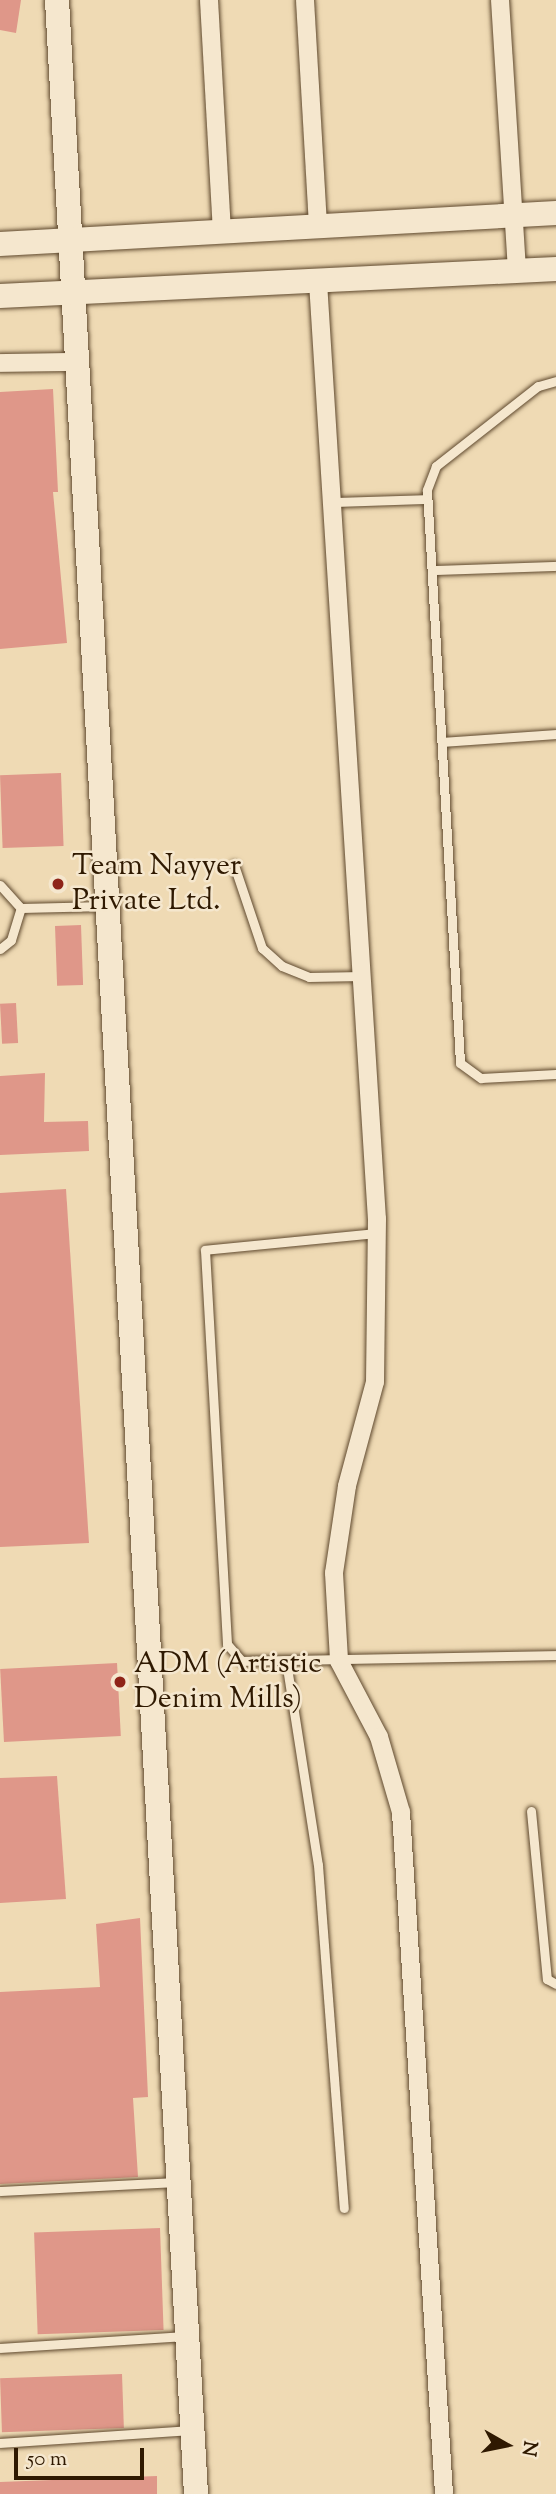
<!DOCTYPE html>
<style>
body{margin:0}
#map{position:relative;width:556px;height:2494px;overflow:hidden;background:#efdab4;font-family:"Sorts Mill Goudy",serif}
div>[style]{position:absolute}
.building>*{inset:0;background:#df9789;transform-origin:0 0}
.roads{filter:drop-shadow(0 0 2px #5f492e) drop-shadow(0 0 2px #5f492e)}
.lane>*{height:9px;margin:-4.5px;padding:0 4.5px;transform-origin:4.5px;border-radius:4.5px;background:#f5e7ce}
.street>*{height:18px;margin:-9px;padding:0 9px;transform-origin:9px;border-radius:9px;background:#f5e7ce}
.secondary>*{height:24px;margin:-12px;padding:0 12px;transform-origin:12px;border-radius:12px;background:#f5e7ce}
.dots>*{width:19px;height:19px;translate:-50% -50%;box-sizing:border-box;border:4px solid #f5e7ce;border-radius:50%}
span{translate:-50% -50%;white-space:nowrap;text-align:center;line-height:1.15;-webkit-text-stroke:5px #f5e7ce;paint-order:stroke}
.poi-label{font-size:30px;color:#2f1901}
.left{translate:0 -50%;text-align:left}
.north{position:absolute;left:472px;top:2410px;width:70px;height:70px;-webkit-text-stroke:5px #f5e7ce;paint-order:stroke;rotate:99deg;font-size:19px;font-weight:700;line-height:28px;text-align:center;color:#2f1901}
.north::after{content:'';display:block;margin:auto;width:24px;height:32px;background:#2f1901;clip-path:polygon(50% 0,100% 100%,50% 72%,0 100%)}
.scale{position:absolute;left:14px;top:2448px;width:130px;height:32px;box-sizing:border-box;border:4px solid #2f1901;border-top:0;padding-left:9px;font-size:21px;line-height:24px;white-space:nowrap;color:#2f1901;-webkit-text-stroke:5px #f5e7ce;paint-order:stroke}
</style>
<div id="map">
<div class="building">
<div style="clip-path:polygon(0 0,21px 0,16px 33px,0 30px)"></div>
<div style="clip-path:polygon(53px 389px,58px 492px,53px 492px,67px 643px,0 649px,0 392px)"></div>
<div style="left:61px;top:773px;width:73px;height:61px;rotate:88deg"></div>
<div style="left:81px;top:925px;width:60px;height:26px;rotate:88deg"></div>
<div style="left:16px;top:1003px;width:40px;height:16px;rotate:87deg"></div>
<div style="clip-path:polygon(45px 1073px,44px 1122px,88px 1121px,89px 1151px,0 1155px,0 1076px)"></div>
<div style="clip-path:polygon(66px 1189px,89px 1543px,0 1547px,0 1193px)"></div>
<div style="left:117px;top:1663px;width:73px;height:117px;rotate:87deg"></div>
<div style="clip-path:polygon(57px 1776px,66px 1899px,0 1903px,0 1778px)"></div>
<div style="clip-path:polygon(140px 1918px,148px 2097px,133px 2098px,138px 2177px,0 2184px,0 1992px,100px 1987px,96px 1924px)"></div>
<div style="left:160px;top:2228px;width:102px;height:126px;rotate:88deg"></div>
<div style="left:122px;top:2374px;width:54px;height:122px;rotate:88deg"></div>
<div style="clip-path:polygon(157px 2476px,157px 2494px,0 2494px,0 2482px)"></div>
</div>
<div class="roads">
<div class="lane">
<div style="left:556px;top:381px;width:19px;rotate:164deg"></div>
<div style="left:538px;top:386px;width:130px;rotate:141.9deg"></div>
<div style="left:436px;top:466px;width:26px;rotate:111deg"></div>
<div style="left:427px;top:490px;width:574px;rotate:86.7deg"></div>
<div style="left:460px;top:1063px;width:26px;rotate:36deg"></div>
<div style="left:481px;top:1078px;width:75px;rotate:-3.1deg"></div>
<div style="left:332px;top:502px;width:95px;rotate:-1.8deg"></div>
<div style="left:433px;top:570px;width:123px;rotate:-1.9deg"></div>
<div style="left:442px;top:742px;width:114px;rotate:-4deg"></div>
<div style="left:234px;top:865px;width:88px;rotate:71.4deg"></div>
<div style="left:262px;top:948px;width:27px;rotate:42deg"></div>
<div style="left:282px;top:966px;width:29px;rotate:22deg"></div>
<div style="left:309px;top:977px;width:53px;rotate:-1.1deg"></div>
<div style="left:0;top:885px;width:31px;rotate:48deg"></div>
<div style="left:21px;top:908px;width:84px;rotate:-1.4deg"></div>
<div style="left:0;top:949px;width:14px;rotate:-39deg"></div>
<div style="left:11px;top:940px;width:34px;rotate:-73deg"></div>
<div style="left:377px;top:1233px;width:173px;rotate:174.4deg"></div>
<div style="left:205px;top:1250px;width:395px;rotate:86.8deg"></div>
<div style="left:227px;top:1644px;width:23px;rotate:49deg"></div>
<div style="left:242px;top:1661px;width:314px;rotate:-1.1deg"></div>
<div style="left:286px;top:1661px;width:206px;rotate:81.1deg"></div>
<div style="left:318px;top:1865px;width:344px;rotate:85.7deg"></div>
<div style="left:531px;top:1811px;width:169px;rotate:84.6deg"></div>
<div style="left:547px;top:1979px;width:10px;rotate:29deg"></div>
<div style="left:0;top:2191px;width:177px;rotate:-2.9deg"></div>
<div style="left:0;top:2348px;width:185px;rotate:-3.7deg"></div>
<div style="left:0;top:2443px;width:191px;rotate:-3.9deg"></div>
</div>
<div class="street">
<div style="left:209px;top:0;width:232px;rotate:86.8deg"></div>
<div style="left:305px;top:0;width:226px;rotate:86.7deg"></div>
<div style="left:500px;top:0;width:271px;rotate:86.4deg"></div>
<div style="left:318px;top:282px;width:939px;rotate:86.4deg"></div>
<div style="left:377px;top:1219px;width:163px;rotate:90.7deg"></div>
<div style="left:375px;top:1382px;width:108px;rotate:105.1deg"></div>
<div style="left:347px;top:1486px;width:88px;rotate:98.5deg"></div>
<div style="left:334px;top:1573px;width:88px;rotate:86.7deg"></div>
<div style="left:339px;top:1661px;width:86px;rotate:62.2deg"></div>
<div style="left:379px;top:1737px;width:78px;rotate:73.7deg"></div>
<div style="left:401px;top:1812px;width:683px;rotate:86.39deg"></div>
<div style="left:0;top:363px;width:76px;rotate:-0.8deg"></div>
</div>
<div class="secondary">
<div style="left:57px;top:0;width:2498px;rotate:86.81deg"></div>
<div style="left:0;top:244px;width:557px;rotate:-3.19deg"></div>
<div style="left:0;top:296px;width:557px;rotate:-2.78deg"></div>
</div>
</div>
<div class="dots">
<div style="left:58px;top:884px;background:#8f2418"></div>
<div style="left:120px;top:1682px;background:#8f2418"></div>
</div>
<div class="poi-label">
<span class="left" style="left:72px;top:884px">Team Nayyer<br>Private Ltd.</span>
<span class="left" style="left:134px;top:1682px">ADM (Artistic<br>Denim Mills)</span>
</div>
<div class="north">N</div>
<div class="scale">50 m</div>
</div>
